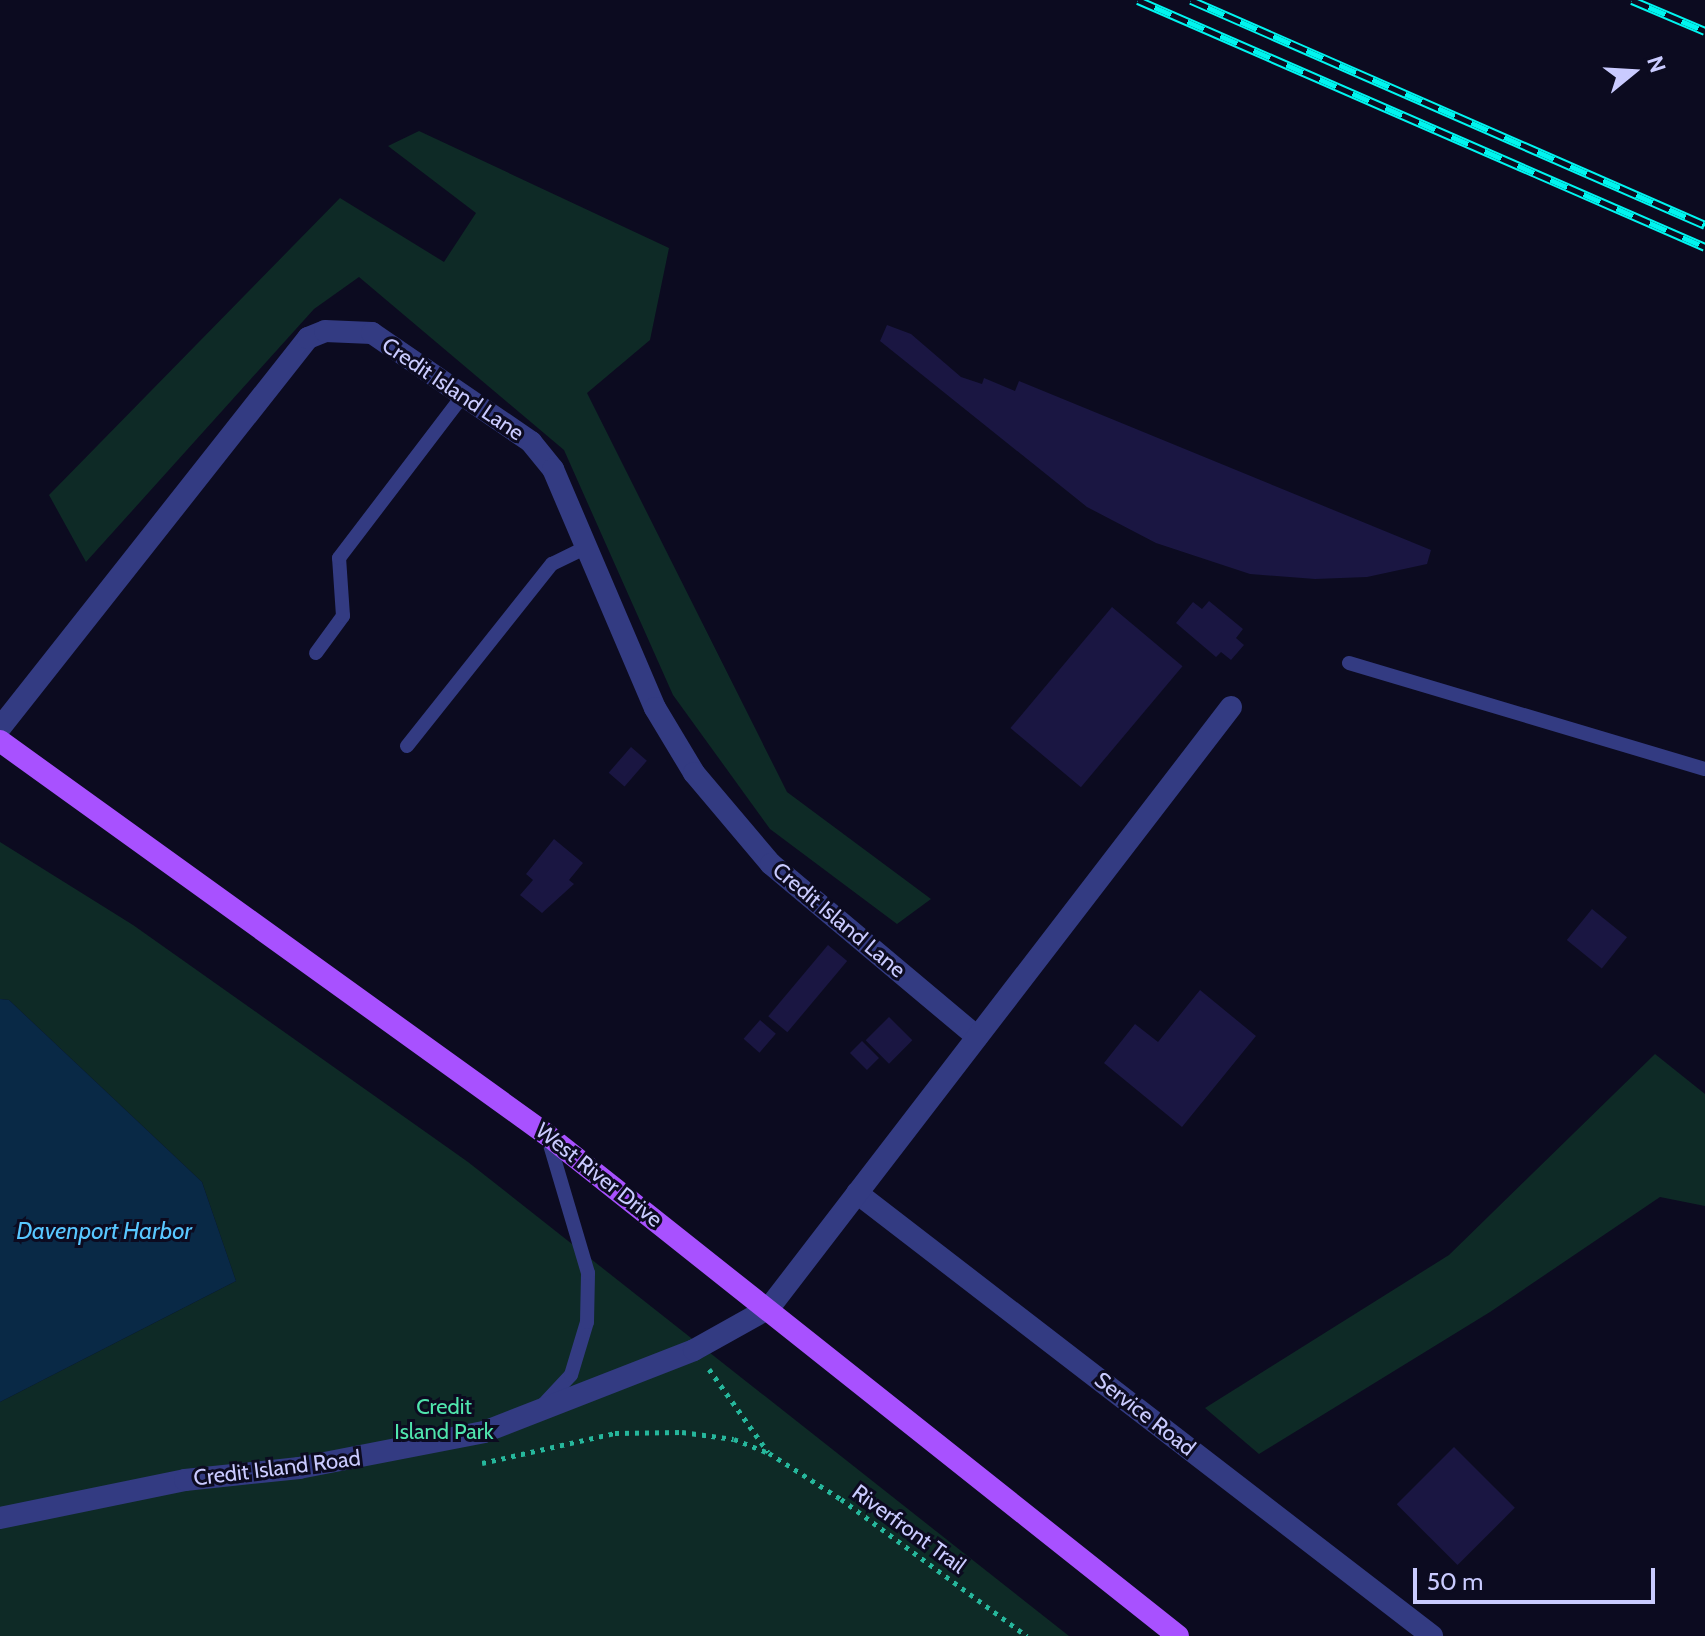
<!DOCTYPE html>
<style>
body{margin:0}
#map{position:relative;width:1705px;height:1636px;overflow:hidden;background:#0c0b20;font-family:Cabin,sans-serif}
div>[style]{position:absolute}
.green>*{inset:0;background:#0e2a26}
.water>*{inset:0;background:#092946}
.building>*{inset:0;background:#1a1642;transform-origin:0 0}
.path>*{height:5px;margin-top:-2.5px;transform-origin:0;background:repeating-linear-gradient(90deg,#26b79c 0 4px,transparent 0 10px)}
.service>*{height:14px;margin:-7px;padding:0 7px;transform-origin:7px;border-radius:7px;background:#333b82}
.minor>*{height:22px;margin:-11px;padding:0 11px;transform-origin:11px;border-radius:11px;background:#333b82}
.primary>*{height:22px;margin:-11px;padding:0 11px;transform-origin:11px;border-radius:11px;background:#a851ff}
.rail>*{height:9px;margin-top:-4.5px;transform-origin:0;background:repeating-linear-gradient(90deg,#0c0b20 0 18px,#00f5ef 0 36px);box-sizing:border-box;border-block:2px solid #00f5ef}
span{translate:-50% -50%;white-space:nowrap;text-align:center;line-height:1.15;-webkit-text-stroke:6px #0c0b20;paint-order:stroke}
.street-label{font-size:22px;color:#cacbff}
.park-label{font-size:22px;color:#50e5ad}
.water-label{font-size:24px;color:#58c7ff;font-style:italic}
.north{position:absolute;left:1593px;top:32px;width:80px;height:80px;-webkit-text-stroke:6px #0c0b20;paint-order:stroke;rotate:72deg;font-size:22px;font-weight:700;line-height:32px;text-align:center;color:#cacbff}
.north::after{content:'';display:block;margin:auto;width:28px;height:36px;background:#cacbff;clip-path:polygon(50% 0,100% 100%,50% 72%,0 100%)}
.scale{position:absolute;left:1413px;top:1568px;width:242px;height:36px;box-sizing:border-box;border:4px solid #cacbff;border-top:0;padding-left:10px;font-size:24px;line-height:28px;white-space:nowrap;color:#cacbff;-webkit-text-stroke:6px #0c0b20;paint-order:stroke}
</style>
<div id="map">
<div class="green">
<div style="clip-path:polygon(419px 131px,669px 248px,650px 340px,587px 393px,787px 792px,931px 899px,897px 924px,770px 829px,673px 695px,564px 450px,359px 277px,314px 309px,86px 562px,49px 495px,340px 198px,444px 262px,476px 213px,388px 146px)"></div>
<div style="clip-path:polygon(0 842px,133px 925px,468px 1162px,1069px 1636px,0 1636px,0 1402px,236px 1281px,202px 1182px,9px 1000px,0 999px)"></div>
<div style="clip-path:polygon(1655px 1054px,1705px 1094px,1705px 1206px,1660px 1197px,1490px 1312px,1259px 1454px,1205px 1408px,1449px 1255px)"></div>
</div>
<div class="water">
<div style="clip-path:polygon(0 999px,9px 1000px,202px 1182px,236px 1281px,0 1402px)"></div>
</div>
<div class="building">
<div style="clip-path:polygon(887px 325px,911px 334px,961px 377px,982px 384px,984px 378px,1015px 391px,1019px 381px,1431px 550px,1427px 564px,1367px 577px,1315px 579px,1250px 574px,1156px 543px,1087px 507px,880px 341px)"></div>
<div style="clip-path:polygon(1209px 601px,1243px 629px,1236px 638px,1244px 645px,1231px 660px,1221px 652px,1216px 657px,1176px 623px,1193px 602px,1202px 609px)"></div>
<div style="left:1112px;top:607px;width:92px;height:158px;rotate:40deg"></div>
<div style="left:631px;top:747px;width:21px;height:34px;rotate:41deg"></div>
<div style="clip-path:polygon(554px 839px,583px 863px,569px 880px,574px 884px,542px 913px,520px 895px,533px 880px,526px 874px)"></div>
<div style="left:1592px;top:909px;width:45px;height:40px;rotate:39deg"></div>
<div style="left:828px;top:945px;width:25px;height:93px;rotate:40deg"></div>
<div style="clip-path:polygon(1200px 990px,1256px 1036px,1182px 1127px,1104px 1063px,1135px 1024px,1158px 1042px)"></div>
<div style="left:889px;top:1017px;width:33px;height:33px;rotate:45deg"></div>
<div style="left:760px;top:1020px;width:21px;height:25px;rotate:41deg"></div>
<div style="left:862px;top:1041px;width:24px;height:17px;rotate:45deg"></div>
<div style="left:1454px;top:1447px;width:86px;height:81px;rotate:45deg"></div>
</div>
<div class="path">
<div style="left:709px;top:1369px;width:102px;rotate:54.6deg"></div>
<div style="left:482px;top:1463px;width:136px;rotate:-12.7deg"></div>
<div style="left:615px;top:1433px;width:67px;rotate:-0.9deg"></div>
<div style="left:682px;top:1432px;width:52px;rotate:7.7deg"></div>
<div style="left:734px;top:1439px;width:38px;rotate:22deg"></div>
<div style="left:769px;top:1453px;width:85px;rotate:32.6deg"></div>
<div style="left:841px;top:1499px;width:231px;rotate:36.4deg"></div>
</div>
<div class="service">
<div style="left:316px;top:653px;width:46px;rotate:-53.9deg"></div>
<div style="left:343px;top:616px;width:58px;rotate:-93.9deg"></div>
<div style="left:339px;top:558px;width:205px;rotate:-52.7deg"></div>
<div style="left:1349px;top:663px;width:371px;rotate:16.6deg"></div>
<div style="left:407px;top:746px;width:233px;rotate:-51.5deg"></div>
<div style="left:552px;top:564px;width:39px;rotate:-26deg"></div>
<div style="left:542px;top:1406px;width:42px;rotate:-46.9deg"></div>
<div style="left:571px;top:1375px;width:55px;rotate:-73.2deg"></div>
<div style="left:587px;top:1322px;width:49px;rotate:-88.8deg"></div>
<div style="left:588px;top:1273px;width:144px;rotate:-106.5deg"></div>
</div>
<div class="minor">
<div style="left:0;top:728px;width:497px;rotate:-51.7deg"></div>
<div style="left:308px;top:338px;width:18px;rotate:-22deg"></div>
<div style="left:325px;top:331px;width:47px;rotate:2.4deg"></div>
<div style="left:372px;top:333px;width:193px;rotate:34.4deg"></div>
<div style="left:531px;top:442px;width:35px;rotate:51deg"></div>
<div style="left:553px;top:469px;width:260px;rotate:66.9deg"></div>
<div style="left:655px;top:708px;width:76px;rotate:59deg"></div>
<div style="left:694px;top:773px;width:119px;rotate:49.8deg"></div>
<div style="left:771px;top:864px;width:269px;rotate:40deg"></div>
<div style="left:857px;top:1193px;width:726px;rotate:37.61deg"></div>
<div style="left:0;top:1518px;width:189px;rotate:-11.6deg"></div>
<div style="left:185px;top:1480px;width:115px;rotate:-6deg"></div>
<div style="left:299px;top:1468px;width:188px;rotate:-11deg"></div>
<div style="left:484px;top:1432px;width:225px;rotate:-21.3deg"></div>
<div style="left:694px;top:1350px;width:86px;rotate:-29.2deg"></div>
<div style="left:769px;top:1308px;width:758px;rotate:-52.45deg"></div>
</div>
<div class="primary">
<div style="left:0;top:741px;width:673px;rotate:35.75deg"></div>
<div style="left:546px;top:1134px;width:807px;rotate:38.46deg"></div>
</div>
<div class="rail">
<div style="left:1138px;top:0;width:618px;rotate:23.54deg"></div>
<div style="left:1191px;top:0;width:561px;rotate:23.64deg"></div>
<div style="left:1632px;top:0;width:79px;rotate:23deg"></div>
</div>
<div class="street-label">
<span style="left:453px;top:389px;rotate:34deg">Credit Island Lane</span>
<span style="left:839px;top:920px;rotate:40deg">Credit Island Lane</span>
<span style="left:599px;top:1175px;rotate:38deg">West River Drive</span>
<span style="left:1145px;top:1414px;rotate:38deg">Service Road</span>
<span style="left:277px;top:1468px;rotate:-7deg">Credit Island Road</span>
<span style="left:909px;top:1529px;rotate:36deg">Riverfront Trail</span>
</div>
<div class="park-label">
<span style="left:444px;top:1419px">Credit<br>Island Park</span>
</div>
<div class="water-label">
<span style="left:104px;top:1231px">Davenport Harbor</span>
</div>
<div class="north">N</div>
<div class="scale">50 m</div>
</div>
